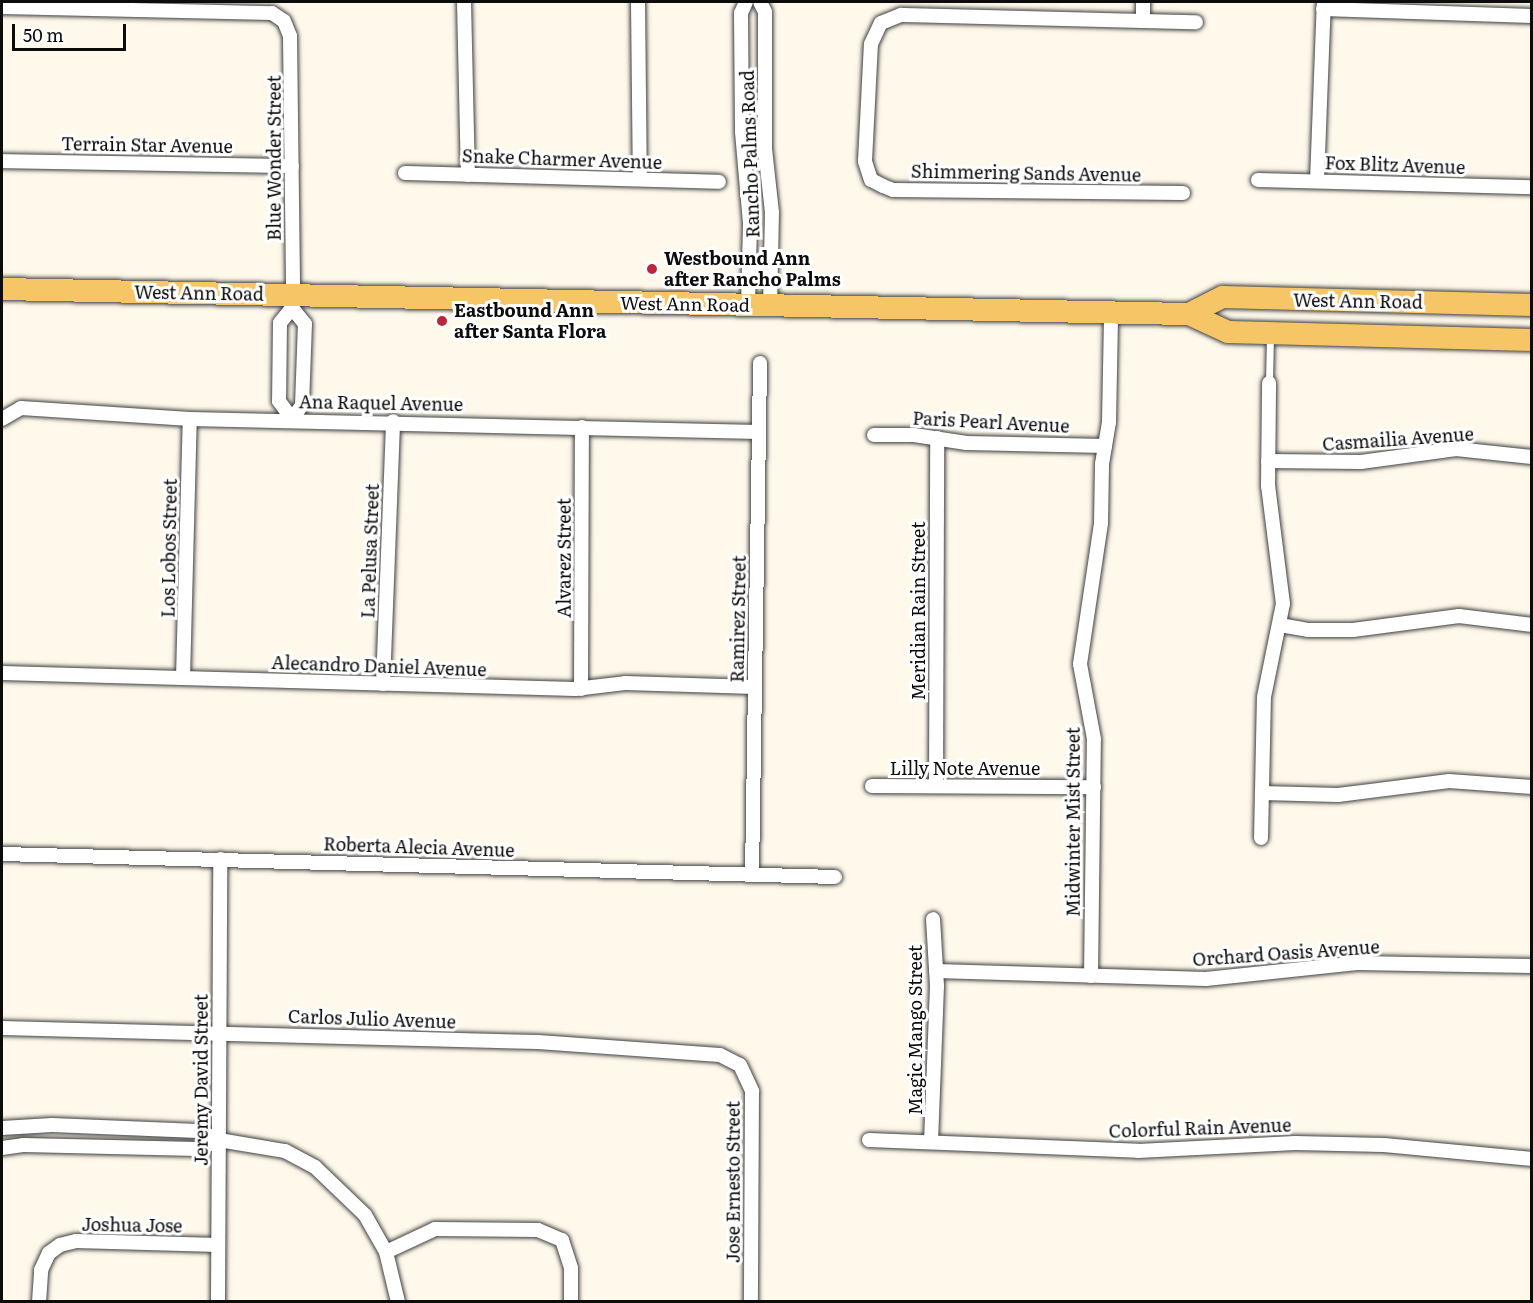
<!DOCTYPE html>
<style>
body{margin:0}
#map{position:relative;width:1533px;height:1303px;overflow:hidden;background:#fff9ec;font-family:Literata,serif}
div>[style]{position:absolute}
.roads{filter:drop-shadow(0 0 2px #3f3f3f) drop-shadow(0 0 2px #3f3f3f)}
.lane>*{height:7px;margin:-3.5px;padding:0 3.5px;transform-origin:3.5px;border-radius:3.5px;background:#fff}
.street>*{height:14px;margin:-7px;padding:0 7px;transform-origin:7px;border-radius:7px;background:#fff}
.primary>*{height:22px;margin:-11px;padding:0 11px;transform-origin:11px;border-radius:11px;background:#f6c565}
.dots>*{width:16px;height:16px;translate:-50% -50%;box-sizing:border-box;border:3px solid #fff;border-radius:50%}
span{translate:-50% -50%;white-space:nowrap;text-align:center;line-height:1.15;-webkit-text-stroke:6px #fff;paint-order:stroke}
.street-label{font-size:18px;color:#0c0c0c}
.poi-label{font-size:18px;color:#0c0c0c;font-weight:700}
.left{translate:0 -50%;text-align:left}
.frame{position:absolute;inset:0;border:3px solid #0c0c0c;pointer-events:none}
.scale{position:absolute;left:12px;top:24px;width:114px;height:27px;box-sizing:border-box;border:3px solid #0c0c0c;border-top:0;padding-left:8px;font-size:18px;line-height:21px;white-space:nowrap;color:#0c0c0c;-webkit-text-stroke:4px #fff;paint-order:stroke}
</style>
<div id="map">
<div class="roads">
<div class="lane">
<div style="left:1269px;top:383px;width:48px;rotate:-88.8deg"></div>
</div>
<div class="street">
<div style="left:464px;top:2px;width:173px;rotate:88.7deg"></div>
<div style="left:638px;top:2px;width:177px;rotate:89.4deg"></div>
<div style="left:746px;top:2px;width:12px;rotate:114deg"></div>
<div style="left:741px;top:13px;width:119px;rotate:89.5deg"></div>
<div style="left:742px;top:132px;width:92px;rotate:85deg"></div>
<div style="left:750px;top:224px;width:81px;rotate:91.4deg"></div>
<div style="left:760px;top:2px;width:11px;rotate:63deg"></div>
<div style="left:765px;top:12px;width:137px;rotate:90deg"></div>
<div style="left:765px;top:149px;width:63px;rotate:83.7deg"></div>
<div style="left:772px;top:212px;width:93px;rotate:91.2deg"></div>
<div style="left:2px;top:7px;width:270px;rotate:1.3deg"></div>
<div style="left:272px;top:13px;width:14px;rotate:34deg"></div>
<div style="left:284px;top:21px;width:16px;rotate:68deg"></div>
<div style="left:290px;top:36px;width:259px;rotate:89.3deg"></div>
<div style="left:293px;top:295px;width:13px;rotate:94deg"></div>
<div style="left:292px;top:308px;width:19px;rotate:129deg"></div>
<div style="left:280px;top:323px;width:78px;rotate:90.7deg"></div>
<div style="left:279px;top:401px;width:22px;rotate:54deg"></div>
<div style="left:292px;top:419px;width:17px;rotate:-54deg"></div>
<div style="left:302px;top:405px;width:81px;rotate:-87.9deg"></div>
<div style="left:305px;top:324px;width:21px;rotate:-129deg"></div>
<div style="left:1323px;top:9px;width:209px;rotate:1.9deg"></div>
<div style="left:1143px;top:21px;width:19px;rotate:-90deg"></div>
<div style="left:2px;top:161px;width:290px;rotate:1deg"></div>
<div style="left:405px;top:173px;width:314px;rotate:1.6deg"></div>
<div style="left:1258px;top:180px;width:274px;rotate:1.5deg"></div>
<div style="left:1317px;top:181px;width:179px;rotate:-87.8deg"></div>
<div style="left:1183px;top:193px;width:290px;rotate:-179.4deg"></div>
<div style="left:893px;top:190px;width:11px;rotate:-158deg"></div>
<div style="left:883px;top:186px;width:13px;rotate:-153deg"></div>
<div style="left:871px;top:180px;width:20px;rotate:-108deg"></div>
<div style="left:865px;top:161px;width:117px;rotate:-87.1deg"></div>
<div style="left:871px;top:44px;width:23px;rotate:-65deg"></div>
<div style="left:881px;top:23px;width:22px;rotate:-22deg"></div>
<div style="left:901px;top:15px;width:295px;rotate:1.4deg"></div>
<div style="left:2px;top:419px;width:22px;rotate:-30deg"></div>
<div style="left:21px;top:408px;width:169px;rotate:3.7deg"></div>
<div style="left:190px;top:419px;width:569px;rotate:1.31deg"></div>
<div style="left:874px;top:435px;width:40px"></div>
<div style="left:914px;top:435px;width:53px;rotate:8.7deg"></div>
<div style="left:966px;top:443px;width:139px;rotate:1.2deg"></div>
<div style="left:1268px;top:461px;width:93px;rotate:0.6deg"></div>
<div style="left:1361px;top:462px;width:96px;rotate:-7.8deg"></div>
<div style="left:1456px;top:449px;width:76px;rotate:6deg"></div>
<div style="left:1280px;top:625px;width:28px;rotate:10deg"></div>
<div style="left:1308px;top:630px;width:45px"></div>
<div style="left:1353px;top:630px;width:107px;rotate:-7.5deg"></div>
<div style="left:1459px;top:616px;width:74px;rotate:7deg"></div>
<div style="left:2px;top:673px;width:573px;rotate:1.6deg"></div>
<div style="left:575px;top:689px;width:50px;rotate:-6.8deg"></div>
<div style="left:625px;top:683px;width:130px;rotate:1.8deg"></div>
<div style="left:183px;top:678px;width:259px;rotate:-88.5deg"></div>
<div style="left:383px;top:684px;width:263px;rotate:-87.8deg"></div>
<div style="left:581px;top:689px;width:262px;rotate:-89.8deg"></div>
<div style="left:936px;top:785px;width:347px;rotate:-89.8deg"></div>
<div style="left:872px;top:786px;width:222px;rotate:0.3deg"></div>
<div style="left:1262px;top:793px;width:76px;rotate:1.5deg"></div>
<div style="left:1338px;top:795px;width:112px;rotate:-7.2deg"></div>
<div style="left:1449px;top:781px;width:83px;rotate:4.1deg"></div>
<div style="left:1261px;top:838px;width:141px;rotate:-88.8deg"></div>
<div style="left:1264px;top:697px;width:95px;rotate:-78.5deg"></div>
<div style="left:1283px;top:604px;width:119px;rotate:-97.2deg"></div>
<div style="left:1268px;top:486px;width:103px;rotate:-89.4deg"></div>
<div style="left:2px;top:854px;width:833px;rotate:1.58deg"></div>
<div style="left:752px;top:875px;width:512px;rotate:-89.1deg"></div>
<div style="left:936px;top:971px;width:270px;rotate:1.7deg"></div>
<div style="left:1206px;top:979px;width:152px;rotate:-6deg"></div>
<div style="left:1357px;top:963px;width:175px;rotate:1deg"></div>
<div style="left:1091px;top:976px;width:237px;rotate:-89.3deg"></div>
<div style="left:1094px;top:739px;width:76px;rotate:-100.6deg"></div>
<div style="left:1080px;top:664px;width:143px;rotate:-81.5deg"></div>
<div style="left:1101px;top:523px;width:59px;rotate:-89deg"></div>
<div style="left:1102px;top:464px;width:43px;rotate:-80.5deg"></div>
<div style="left:1109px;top:422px;width:109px;rotate:-88.9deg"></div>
<div style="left:2px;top:1028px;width:536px;rotate:1.5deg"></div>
<div style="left:538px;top:1042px;width:182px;rotate:4.1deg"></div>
<div style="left:720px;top:1055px;width:22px;rotate:27deg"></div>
<div style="left:740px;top:1065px;width:29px;rotate:65deg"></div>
<div style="left:752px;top:1091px;width:211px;rotate:90.3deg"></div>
<div style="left:2px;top:1128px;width:50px;rotate:-3.4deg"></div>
<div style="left:52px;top:1125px;width:146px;rotate:2.4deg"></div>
<div style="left:198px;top:1131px;width:23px;rotate:23deg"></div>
<div style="left:219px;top:1140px;width:67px;rotate:9.5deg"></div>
<div style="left:285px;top:1151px;width:34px;rotate:28deg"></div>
<div style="left:315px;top:1167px;width:69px;rotate:43.8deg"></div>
<div style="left:365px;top:1215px;width:43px;rotate:60.4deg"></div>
<div style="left:386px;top:1252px;width:51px;rotate:76.5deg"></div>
<div style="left:869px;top:1140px;width:269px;rotate:2.3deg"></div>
<div style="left:1138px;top:1151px;width:157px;rotate:-2.9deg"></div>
<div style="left:1295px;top:1143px;width:89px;rotate:1.3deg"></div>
<div style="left:1384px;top:1145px;width:149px;rotate:5.4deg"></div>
<div style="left:931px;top:1142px;width:156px;rotate:-87.8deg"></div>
<div style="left:937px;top:986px;width:67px;rotate:-93.4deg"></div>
<div style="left:2px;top:1148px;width:21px;rotate:-8deg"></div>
<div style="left:23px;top:1145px;width:175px;rotate:1.3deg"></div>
<div style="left:198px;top:1149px;width:23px;rotate:-23deg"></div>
<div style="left:386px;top:1252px;width:54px;rotate:-25.1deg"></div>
<div style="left:435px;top:1229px;width:103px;rotate:0.6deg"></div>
<div style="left:538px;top:1230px;width:26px;rotate:23deg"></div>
<div style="left:562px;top:1240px;width:29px;rotate:72deg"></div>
<div style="left:571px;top:1268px;width:34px;rotate:90deg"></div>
<div style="left:39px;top:1302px;width:32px;rotate:-86deg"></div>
<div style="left:41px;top:1270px;width:19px;rotate:-65deg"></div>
<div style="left:49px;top:1253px;width:14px;rotate:-36deg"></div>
<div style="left:60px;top:1245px;width:16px;rotate:-14deg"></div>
<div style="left:76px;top:1241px;width:142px;rotate:1.6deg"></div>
<div style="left:218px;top:1302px;width:443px;rotate:-89.7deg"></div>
</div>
<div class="primary">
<div style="left:2px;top:289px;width:1187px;rotate:1.21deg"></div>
<div style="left:1189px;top:314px;width:43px;rotate:24.8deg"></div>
<div style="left:1228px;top:332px;width:304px;rotate:1.5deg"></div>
<div style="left:1189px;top:314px;width:38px;rotate:-27deg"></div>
<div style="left:1223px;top:297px;width:309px;rotate:1.5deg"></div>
</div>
</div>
<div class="dots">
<div style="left:652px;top:269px;background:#ba273c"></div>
<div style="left:442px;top:321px;background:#ba273c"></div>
</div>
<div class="street-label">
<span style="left:147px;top:145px;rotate:1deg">Terrain Star Avenue</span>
<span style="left:750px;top:154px;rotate:-92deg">Rancho Palms Road</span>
<span style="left:274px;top:158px;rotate:-90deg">Blue Wonder Street</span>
<span style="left:562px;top:159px;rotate:2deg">Snake Charmer Avenue</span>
<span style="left:1395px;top:165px;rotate:2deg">Fox Blitz Avenue</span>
<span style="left:1026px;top:173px;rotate:1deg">Shimmering Sands Avenue</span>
<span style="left:199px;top:293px;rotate:1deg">West Ann Road</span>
<span style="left:1358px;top:301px;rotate:1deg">West Ann Road</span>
<span style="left:685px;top:304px;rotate:1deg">West Ann Road</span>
<span style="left:381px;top:403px;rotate:1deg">Ana Raquel Avenue</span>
<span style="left:991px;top:422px;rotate:3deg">Paris Pearl Avenue</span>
<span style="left:1398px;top:439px;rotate:-4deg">Casmailia Avenue</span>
<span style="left:169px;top:548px;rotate:-89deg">Los Lobos Street</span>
<span style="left:370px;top:551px;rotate:-88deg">La Pelusa Street</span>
<span style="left:564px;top:558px;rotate:-90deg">Alvarez Street</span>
<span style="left:918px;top:611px;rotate:-90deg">Meridian Rain Street</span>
<span style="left:738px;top:619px;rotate:-89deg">Ramirez Street</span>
<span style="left:379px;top:666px;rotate:2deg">Alecandro Daniel Avenue</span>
<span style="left:965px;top:768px">Lilly Note Avenue</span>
<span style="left:1073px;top:822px;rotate:-90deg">Midwinter Mist Street</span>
<span style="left:419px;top:847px;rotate:2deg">Roberta Alecia Avenue</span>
<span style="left:1286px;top:953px;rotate:-4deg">Orchard Oasis Avenue</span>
<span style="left:372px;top:1019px;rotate:2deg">Carlos Julio Avenue</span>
<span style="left:915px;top:1030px;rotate:-90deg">Magic Mango Street</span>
<span style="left:201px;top:1080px;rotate:-90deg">Jeremy David Street</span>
<span style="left:1200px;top:1128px;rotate:-2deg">Colorful Rain Avenue</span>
<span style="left:733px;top:1182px;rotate:-90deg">Jose Ernesto Street</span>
<span style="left:132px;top:1225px;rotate:1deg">Joshua Jose</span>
</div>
<div class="poi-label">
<span class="left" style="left:664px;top:269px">Westbound Ann<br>after Rancho Palms</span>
<span class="left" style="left:454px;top:321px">Eastbound Ann<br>after Santa Flora</span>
</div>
<div class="frame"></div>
<div class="scale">50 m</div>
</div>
